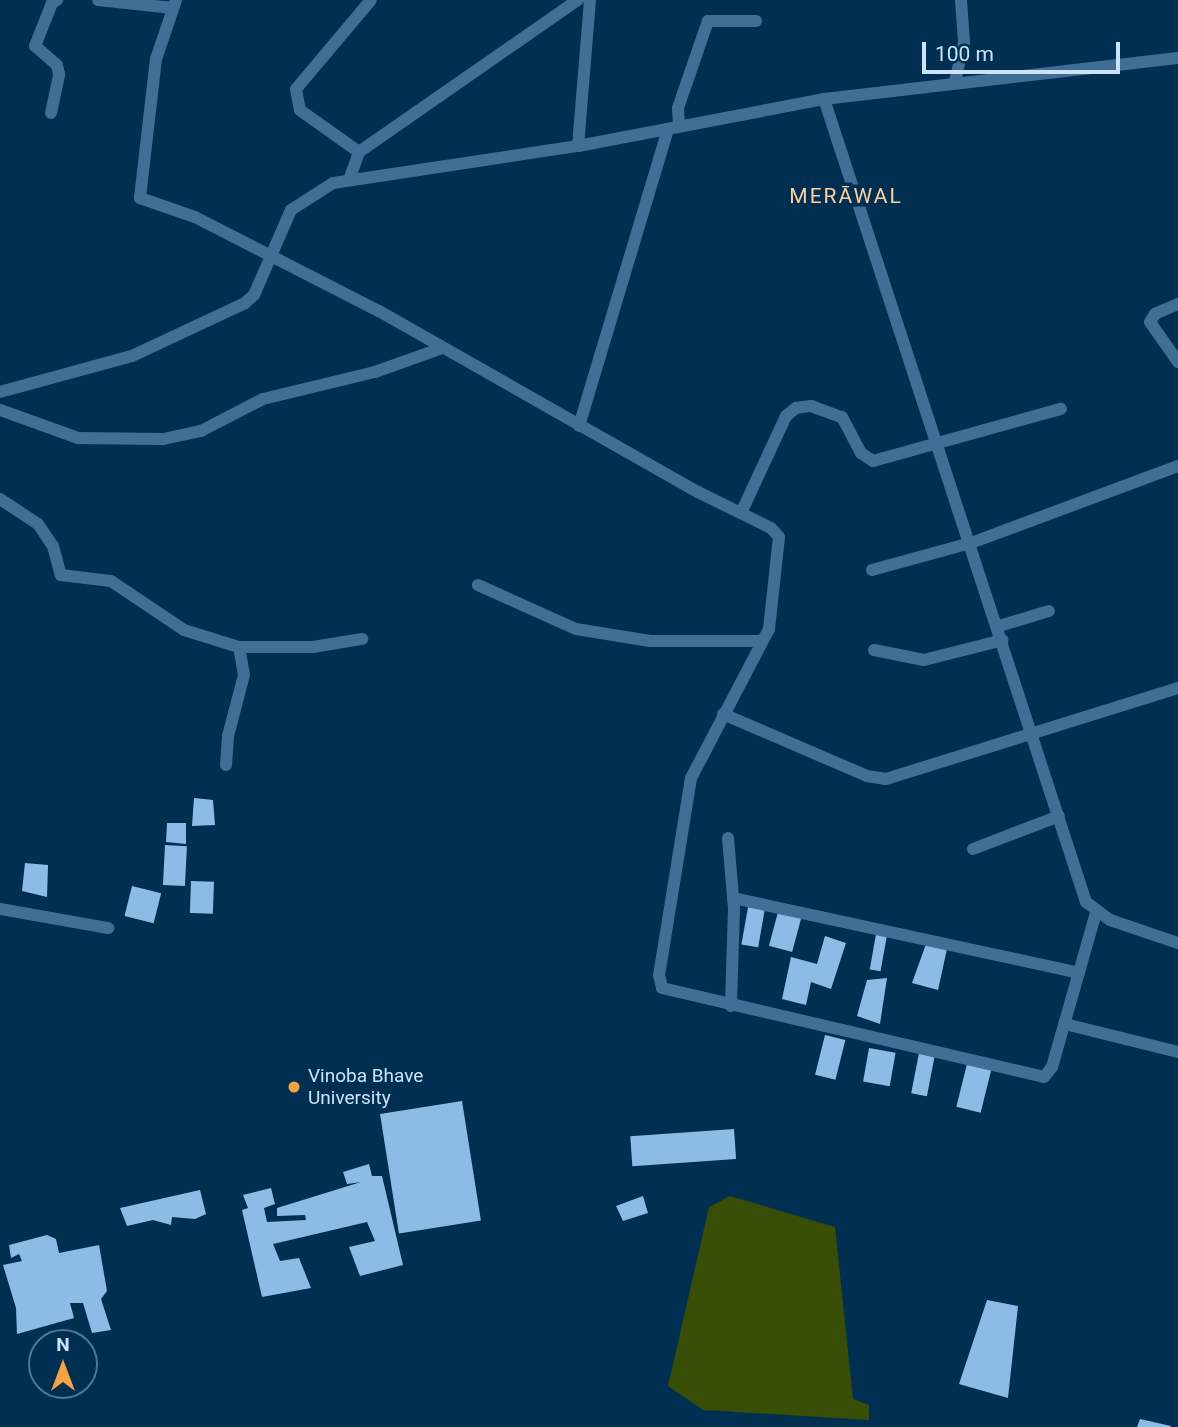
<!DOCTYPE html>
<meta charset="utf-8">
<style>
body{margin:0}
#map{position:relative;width:1178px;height:1427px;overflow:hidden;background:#002f52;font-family:Roboto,sans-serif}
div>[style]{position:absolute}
.water>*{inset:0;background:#384d05}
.building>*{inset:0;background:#8cbce6;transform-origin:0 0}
.minor>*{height:12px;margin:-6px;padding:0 6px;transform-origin:6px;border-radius:6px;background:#416e95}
.dots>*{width:19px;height:19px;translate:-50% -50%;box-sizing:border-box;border:4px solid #002f52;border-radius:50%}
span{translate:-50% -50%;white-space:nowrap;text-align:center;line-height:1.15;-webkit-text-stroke:7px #002f52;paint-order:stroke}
.poi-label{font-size:19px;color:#cbe3f9}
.left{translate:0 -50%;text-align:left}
.neighbourhood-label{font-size:21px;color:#fdcea0;letter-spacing:2px}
.north{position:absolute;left:28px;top:1329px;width:70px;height:70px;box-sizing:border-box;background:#002f52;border:2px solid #517795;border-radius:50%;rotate:0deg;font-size:19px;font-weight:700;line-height:28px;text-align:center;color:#cbe3f9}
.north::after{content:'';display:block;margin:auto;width:24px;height:32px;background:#f5a345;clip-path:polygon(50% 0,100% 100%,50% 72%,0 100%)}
.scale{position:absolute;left:922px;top:42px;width:198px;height:32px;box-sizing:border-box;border:4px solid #cbe3f9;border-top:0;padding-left:9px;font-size:21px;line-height:24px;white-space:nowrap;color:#cbe3f9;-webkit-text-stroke:5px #002f52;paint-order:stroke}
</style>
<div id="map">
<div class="water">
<div style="clip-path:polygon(730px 1196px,835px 1227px,853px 1399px,869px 1405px,869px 1420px,703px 1410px,668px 1386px,709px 1207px)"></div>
</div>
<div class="building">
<div style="clip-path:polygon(194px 798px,213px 800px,215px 825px,192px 826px)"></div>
<div style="clip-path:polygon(167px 823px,186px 823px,186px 844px,166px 842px)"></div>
<div style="left:165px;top:845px;width:22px;height:40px;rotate:3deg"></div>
<div style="clip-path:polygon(25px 863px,48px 865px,47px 897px,22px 891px)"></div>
<div style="left:191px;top:881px;width:23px;height:32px;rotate:2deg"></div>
<div style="left:132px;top:886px;width:30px;height:31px;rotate:14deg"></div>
<div style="left:748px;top:907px;width:17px;height:38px;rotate:10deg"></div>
<div style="left:778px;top:912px;width:24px;height:35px;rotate:15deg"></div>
<div style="left:876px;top:934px;width:11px;height:36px;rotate:10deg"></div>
<div style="clip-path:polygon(825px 936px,846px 943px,831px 989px,811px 982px,806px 1005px,782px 999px,791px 957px,817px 964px)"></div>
<div style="clip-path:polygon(926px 944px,947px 949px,938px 990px,912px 983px)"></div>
<div style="clip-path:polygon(887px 978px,880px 1024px,857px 1016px,867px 980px)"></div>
<div style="left:825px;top:1035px;width:21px;height:41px;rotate:14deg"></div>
<div style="left:869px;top:1048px;width:27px;height:34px;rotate:10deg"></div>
<div style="left:919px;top:1053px;width:16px;height:41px;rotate:11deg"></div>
<div style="left:967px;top:1064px;width:25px;height:44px;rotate:14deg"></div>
<div style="left:462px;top:1101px;width:121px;height:83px;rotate:81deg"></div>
<div style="left:734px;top:1129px;width:30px;height:104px;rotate:86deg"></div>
<div style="clip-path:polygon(369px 1164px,372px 1176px,382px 1176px,403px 1265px,360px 1276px,349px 1247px,375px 1241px,367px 1222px,273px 1244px,280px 1261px,299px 1258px,311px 1288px,262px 1297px,242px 1210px,248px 1208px,243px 1195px,271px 1188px,275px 1204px,264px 1208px,267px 1222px,306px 1220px,305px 1215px,277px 1216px,277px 1208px,361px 1182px,347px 1184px,343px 1172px)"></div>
<div style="clip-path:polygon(200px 1190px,206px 1214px,195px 1219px,172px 1217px,171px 1225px,153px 1220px,127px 1226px,120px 1208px)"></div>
<div style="clip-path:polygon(643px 1196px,648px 1213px,623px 1221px,616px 1206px)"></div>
<div style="clip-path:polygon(47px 1235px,56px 1239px,59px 1253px,99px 1245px,107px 1291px,101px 1299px,111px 1330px,92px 1333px,83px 1303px,70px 1303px,74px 1318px,17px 1334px,16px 1308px,3px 1265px,22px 1261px,19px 1254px,11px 1258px,9px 1245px)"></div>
<div style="clip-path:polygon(987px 1300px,1018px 1306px,1008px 1398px,959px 1384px)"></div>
<div style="clip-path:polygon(1140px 1419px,1171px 1426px,1171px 1427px,1137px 1427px)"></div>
</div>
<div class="minor">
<div style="left:98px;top:0;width:75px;rotate:6.1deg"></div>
<div style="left:176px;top:0;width:62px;rotate:108.7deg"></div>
<div style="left:156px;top:59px;width:140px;rotate:96.6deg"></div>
<div style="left:140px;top:198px;width:58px;rotate:19.1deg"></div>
<div style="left:195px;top:217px;width:207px;rotate:27.1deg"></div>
<div style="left:379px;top:311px;width:367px;rotate:29.6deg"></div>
<div style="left:698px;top:492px;width:81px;rotate:26.3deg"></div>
<div style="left:771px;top:528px;width:12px;rotate:48deg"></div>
<div style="left:779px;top:537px;width:93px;rotate:96.2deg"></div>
<div style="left:769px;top:629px;width:168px;rotate:117.6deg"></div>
<div style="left:691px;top:778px;width:200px;rotate:99.2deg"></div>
<div style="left:659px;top:975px;width:13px;rotate:77deg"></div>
<div style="left:662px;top:988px;width:392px;rotate:13.1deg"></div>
<div style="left:1044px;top:1077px;width:13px;rotate:-51deg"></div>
<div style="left:1052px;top:1067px;width:160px;rotate:-74.1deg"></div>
<div style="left:955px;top:82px;width:41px;rotate:-77.3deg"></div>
<div style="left:964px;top:42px;width:42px;rotate:-94.1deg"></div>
<div style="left:824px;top:99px;width:845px;rotate:71.93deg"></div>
<div style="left:1086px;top:902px;width:30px;rotate:37deg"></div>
<div style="left:1110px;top:920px;width:72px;rotate:18.7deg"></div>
<div style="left:51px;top:113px;width:40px;rotate:-78deg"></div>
<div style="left:59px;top:74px;width:9px;rotate:-103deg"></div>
<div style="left:57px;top:65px;width:29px;rotate:-139deg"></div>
<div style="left:35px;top:46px;width:46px;rotate:-68.4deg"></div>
<div style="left:52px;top:3px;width:6px;rotate:-31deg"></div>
<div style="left:679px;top:126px;width:18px;rotate:-93deg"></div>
<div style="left:678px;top:108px;width:92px;rotate:-71deg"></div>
<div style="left:708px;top:21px;width:48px"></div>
<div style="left:578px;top:146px;width:146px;rotate:-85.3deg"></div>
<div style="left:359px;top:152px;width:72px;rotate:-144.6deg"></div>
<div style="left:300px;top:110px;width:21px;rotate:-101deg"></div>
<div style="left:296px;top:89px;width:116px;rotate:-49.9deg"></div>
<div style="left:349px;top:180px;width:30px;rotate:-70deg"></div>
<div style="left:359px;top:152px;width:267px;rotate:-34.8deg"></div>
<div style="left:1178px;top:304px;width:25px;rotate:157deg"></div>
<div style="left:1155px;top:314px;width:9px;rotate:122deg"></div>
<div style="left:1150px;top:322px;width:49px;rotate:55deg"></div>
<div style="left:0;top:392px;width:137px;rotate:-15.3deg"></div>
<div style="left:132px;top:356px;width:125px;rotate:-25.1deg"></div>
<div style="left:245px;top:303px;width:12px;rotate:-42deg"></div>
<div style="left:254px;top:295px;width:93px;rotate:-66.5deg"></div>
<div style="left:291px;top:210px;width:50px;rotate:-32.7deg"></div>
<div style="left:333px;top:183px;width:248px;rotate:-8.6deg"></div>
<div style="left:578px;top:146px;width:250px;rotate:-10.8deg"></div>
<div style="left:824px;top:99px;width:356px;rotate:-6.6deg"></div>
<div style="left:0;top:410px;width:83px;rotate:19.7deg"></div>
<div style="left:78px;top:438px;width:85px;rotate:0.7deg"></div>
<div style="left:163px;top:439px;width:39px;rotate:-12deg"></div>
<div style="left:201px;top:431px;width:70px;rotate:-27.3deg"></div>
<div style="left:263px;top:399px;width:115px;rotate:-13.6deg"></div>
<div style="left:375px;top:372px;width:71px;rotate:-19.7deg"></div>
<div style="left:579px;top:426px;width:310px;rotate:-73.3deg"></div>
<div style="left:0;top:499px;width:45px;rotate:33.3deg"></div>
<div style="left:38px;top:524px;width:27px;rotate:56deg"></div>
<div style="left:53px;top:546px;width:30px;rotate:75deg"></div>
<div style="left:61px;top:575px;width:50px;rotate:6.8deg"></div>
<div style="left:111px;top:581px;width:88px;rotate:33.9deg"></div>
<div style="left:184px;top:630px;width:58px;rotate:17.2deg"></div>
<div style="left:239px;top:647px;width:74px"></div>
<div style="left:313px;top:647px;width:50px;rotate:-9.3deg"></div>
<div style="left:741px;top:513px;width:107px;rotate:-65.1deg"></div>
<div style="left:786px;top:416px;width:13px;rotate:-39deg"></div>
<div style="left:796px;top:408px;width:15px;rotate:-8deg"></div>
<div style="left:811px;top:406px;width:33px;rotate:20deg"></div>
<div style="left:842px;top:417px;width:41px;rotate:62.2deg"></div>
<div style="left:861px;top:453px;width:14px;rotate:34deg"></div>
<div style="left:873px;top:461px;width:195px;rotate:-15.5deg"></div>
<div style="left:872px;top:570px;width:103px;rotate:-15.3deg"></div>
<div style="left:971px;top:543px;width:221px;rotate:-20.4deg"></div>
<div style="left:478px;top:585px;width:107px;rotate:24.2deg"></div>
<div style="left:576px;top:629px;width:75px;rotate:9.2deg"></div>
<div style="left:650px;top:641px;width:112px"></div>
<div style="left:999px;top:626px;width:52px;rotate:-16.7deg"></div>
<div style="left:874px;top:650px;width:51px;rotate:11.3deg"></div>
<div style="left:924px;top:660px;width:81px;rotate:-14.2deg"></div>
<div style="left:723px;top:714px;width:157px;rotate:23.3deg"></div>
<div style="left:867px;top:776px;width:19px;rotate:9deg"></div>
<div style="left:886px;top:779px;width:306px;rotate:-17.3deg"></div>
<div style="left:226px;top:765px;width:29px;rotate:-86deg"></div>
<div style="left:228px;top:736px;width:63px;rotate:-75.3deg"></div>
<div style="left:244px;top:675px;width:28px;rotate:-100deg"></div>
<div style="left:728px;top:838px;width:70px;rotate:85.1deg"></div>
<div style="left:734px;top:908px;width:98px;rotate:91.8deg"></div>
<div style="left:973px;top:849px;width:92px;rotate:-21deg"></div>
<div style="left:733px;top:898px;width:354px;rotate:12.2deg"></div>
<div style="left:0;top:909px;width:110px;rotate:10deg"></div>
<div style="left:1065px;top:1024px;width:116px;rotate:13.9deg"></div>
</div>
<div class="dots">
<div style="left:294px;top:1087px;background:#f5a345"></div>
</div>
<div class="poi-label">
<span class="left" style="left:308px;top:1087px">Vinoba Bhave<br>University</span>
</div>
<div class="neighbourhood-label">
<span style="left:846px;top:196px">MERĀWAL</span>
</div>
<div class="north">N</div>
<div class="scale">100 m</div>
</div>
